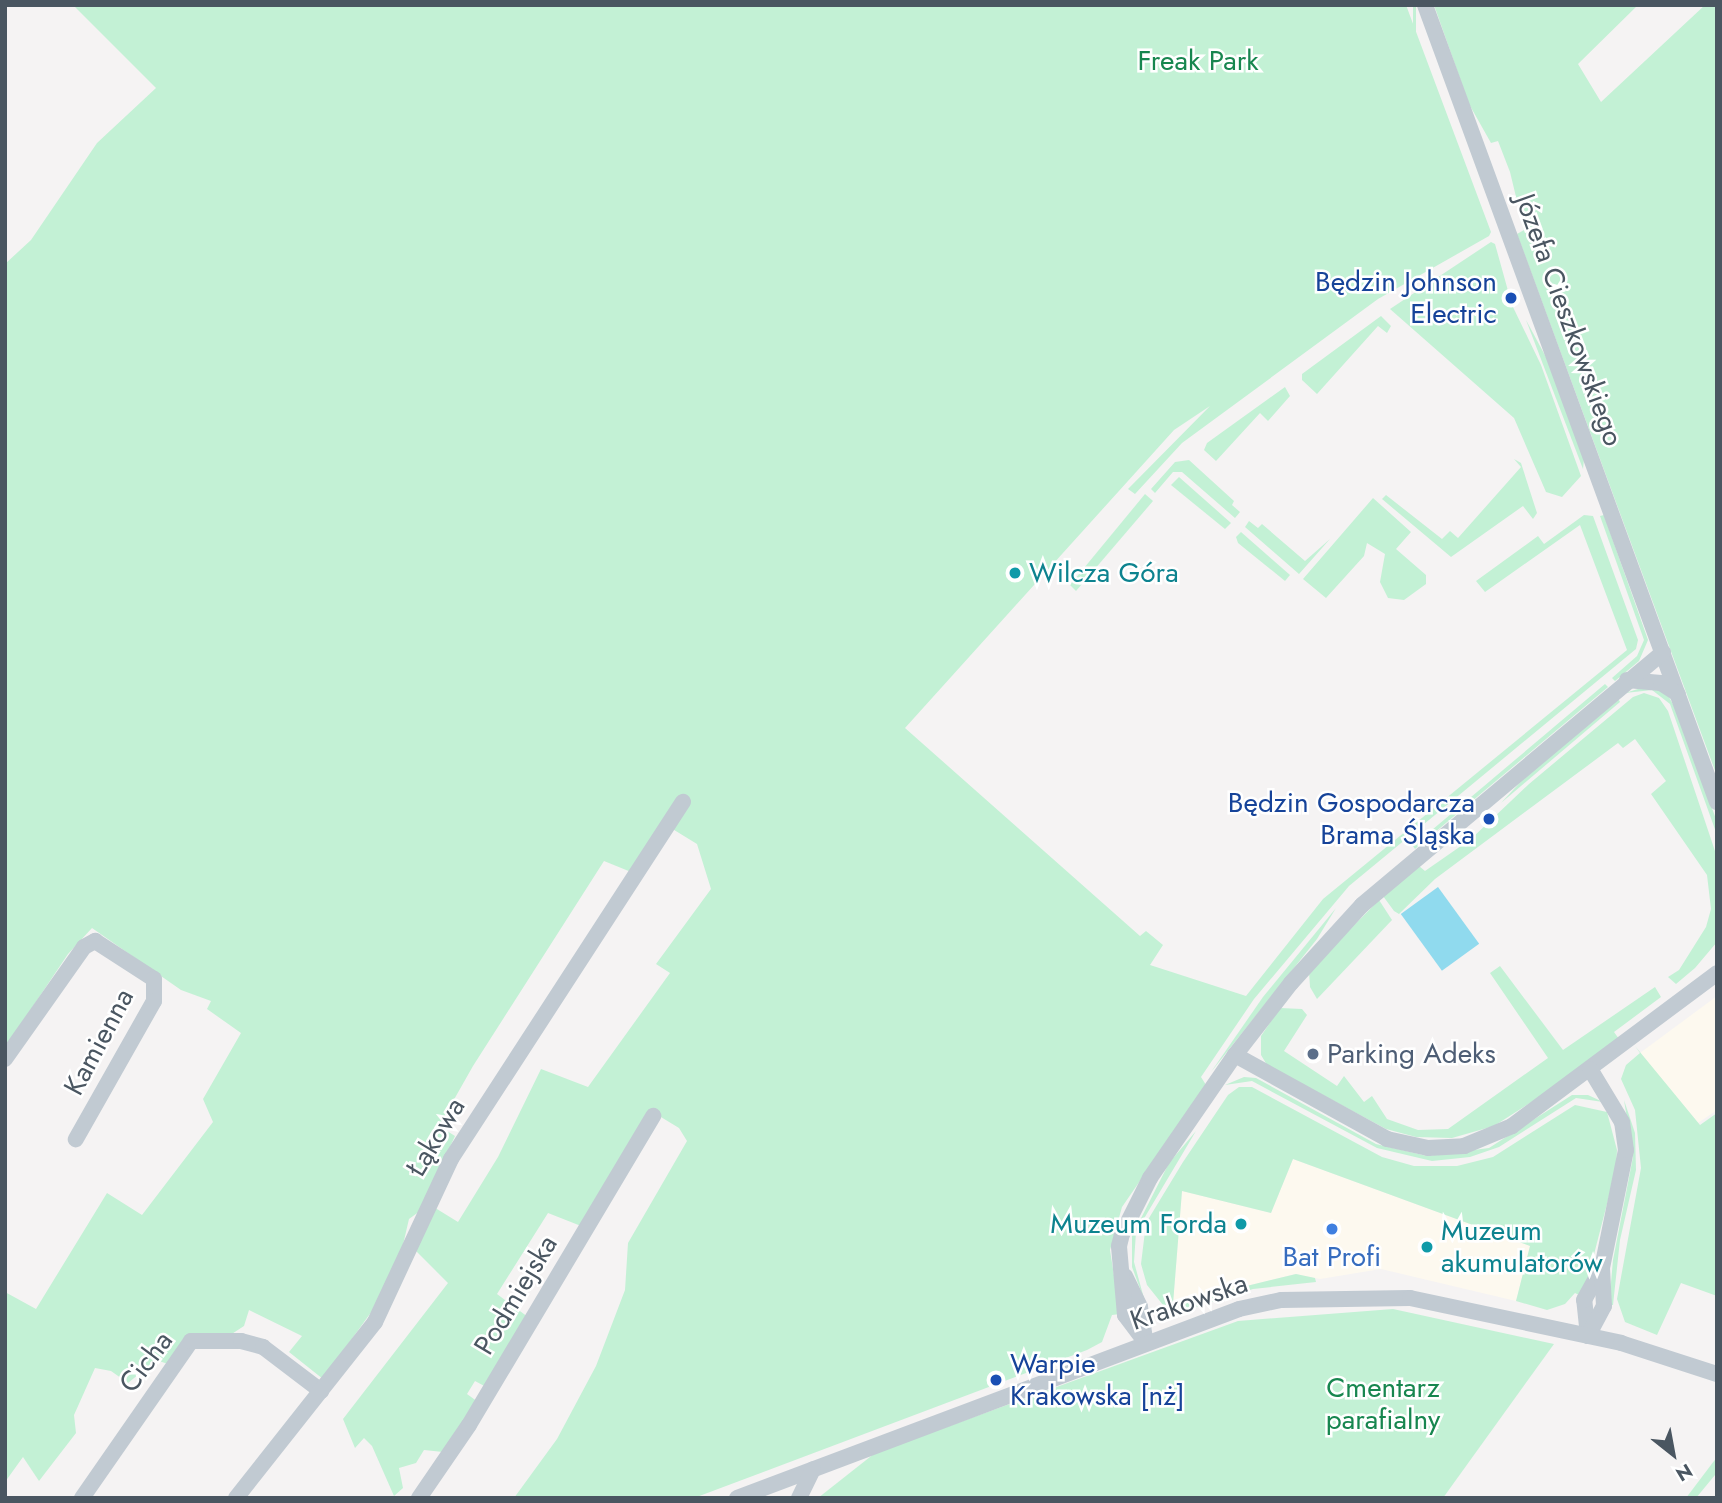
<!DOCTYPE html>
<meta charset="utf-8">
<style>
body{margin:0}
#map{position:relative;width:1722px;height:1503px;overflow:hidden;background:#f5f3f3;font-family:Jost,sans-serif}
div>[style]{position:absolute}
.commercial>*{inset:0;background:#fdf9ef}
.green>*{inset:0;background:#c3f1d5;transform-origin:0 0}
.water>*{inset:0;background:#90daee;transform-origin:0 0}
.minor>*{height:16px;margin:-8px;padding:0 8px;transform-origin:8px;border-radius:8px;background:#c1cad2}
.dots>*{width:19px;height:19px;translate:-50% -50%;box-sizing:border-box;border:4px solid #fff;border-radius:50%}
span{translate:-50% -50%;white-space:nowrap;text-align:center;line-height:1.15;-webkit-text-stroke:5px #fff;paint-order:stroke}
.park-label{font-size:28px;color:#17864f}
.transit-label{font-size:28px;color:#164399}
.right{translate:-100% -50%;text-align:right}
.left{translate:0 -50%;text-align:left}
.street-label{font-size:28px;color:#4a5661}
.culture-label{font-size:28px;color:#0d838f}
.service-label{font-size:28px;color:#4e5e75}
.shop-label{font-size:28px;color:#366cbe}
.frame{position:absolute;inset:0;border:7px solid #4a5661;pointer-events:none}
.north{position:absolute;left:1638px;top:1419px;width:70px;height:70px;-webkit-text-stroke:5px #fff;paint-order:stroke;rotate:149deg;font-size:19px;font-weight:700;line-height:28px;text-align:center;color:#4a5661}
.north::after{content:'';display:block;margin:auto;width:24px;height:32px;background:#4a5661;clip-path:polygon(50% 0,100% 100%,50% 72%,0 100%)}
</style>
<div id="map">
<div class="commercial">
<div style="clip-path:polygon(1717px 996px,1717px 1110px,1698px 1123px,1640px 1053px)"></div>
<div style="clip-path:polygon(1293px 1159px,1530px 1246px,1516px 1301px,1381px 1269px,1320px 1279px,1295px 1274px,1173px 1304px,1182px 1191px,1271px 1213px)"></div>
</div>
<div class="green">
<div style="clip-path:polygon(73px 5px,1406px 5px,1491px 232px,1489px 236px,1378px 299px,1182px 443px,1135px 494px,1128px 489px,1210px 406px,1174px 430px,905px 728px,1140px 936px,1146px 931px,1163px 945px,1150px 965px,1246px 996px,1323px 899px,1627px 650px,1580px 525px,1485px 592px,1476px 581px,1538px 536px,1544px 544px,1584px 515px,1593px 516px,1638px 640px,1636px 649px,1349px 886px,1254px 999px,1201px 1077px,1206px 1085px,1122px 1207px,1110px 1250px,1120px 1314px,1112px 1315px,1102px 1342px,1087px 1350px,694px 1498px,514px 1498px,557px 1439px,596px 1366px,625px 1290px,628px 1243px,687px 1141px,679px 1128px,651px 1111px,581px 1226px,548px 1213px,497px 1294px,528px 1317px,488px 1388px,475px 1381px,467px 1394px,478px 1402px,443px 1452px,424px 1450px,416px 1463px,399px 1468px,403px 1488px,394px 1496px,372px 1446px,364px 1438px,355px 1448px,343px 1419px,448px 1283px,414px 1249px,432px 1206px,458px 1222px,498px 1157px,541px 1069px,588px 1087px,670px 973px,656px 964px,711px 889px,697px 844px,666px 825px,636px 874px,604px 861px,473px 1066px,439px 1126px,455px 1136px,420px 1211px,409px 1219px,395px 1279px,323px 1379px,289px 1352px,302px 1336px,249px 1310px,244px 1326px,224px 1339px,190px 1334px,168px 1364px,156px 1360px,128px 1383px,111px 1371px,95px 1368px,74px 1415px,76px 1433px,39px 1481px,23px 1457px,5px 1482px,5px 1292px,36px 1309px,107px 1193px,142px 1215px,213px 1122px,203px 1099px,241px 1033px,207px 1009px,211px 1001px,181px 990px,92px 928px,68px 954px,5px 1048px,5px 264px,31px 240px,97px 143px,156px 88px)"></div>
<div style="left:1413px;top:5px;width:3px;height:240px"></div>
<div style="clip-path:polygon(1434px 5px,1638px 5px,1578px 64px,1601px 102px,1705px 5px,1717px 5px,1717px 776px,1517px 234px,1524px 230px,1510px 172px,1498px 141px,1491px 143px,1469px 104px)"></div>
<div style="clip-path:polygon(1491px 242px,1495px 244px,1512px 305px,1541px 365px,1581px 476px,1562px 497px,1546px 492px,1514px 418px,1390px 309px)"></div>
<div style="clip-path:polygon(1381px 316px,1391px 326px,1387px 333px,1378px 326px,1317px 394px,1302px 380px,1302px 374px)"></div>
<div style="clip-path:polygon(1526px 320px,1547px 359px,1584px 459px,1583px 469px)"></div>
<div style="clip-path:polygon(1285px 387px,1290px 396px,1268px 421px,1260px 413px,1216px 461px,1204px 450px,1207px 443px)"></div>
<div style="clip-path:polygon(1514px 459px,1521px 463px,1537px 513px,1533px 519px,1523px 506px,1451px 557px,1382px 499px,1386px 495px,1442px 539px,1450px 531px,1458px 538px,1521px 467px)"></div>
<div style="clip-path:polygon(1189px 460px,1234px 501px,1232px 505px,1240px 512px,1235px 518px,1182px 472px,1173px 472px,1155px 493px,1151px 489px,1175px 462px)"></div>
<div style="clip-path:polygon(1179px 477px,1231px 523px,1225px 529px,1171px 485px)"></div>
<div style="clip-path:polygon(1145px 494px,1153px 501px,1076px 591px,1070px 585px)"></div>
<div style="clip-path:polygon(1373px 498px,1411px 532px,1396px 549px,1426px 575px,1426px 584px,1404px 600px,1388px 598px,1380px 582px,1385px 554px,1367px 543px,1364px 556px,1326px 598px,1303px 579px)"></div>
<div style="clip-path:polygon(1604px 515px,1648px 640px,1639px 661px,1615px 681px,1612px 678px,1637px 656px,1644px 640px,1600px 516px)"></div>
<div style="clip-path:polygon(1249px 521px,1258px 528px,1262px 524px,1305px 561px,1330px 539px,1299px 574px,1245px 527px)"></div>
<div style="clip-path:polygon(1241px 532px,1290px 575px,1285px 581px,1238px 543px,1236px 537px)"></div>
<div style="clip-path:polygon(1605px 684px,1608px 687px,1415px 849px,1413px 846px)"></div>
<div style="clip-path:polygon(1651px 685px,1669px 697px,1675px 708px,1716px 819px,1717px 835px,1670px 704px,1652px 690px,1625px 693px)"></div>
<div style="clip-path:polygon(1644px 693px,1659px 698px,1668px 711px,1717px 857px,1717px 942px,1695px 968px,1676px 984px,1668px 977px,1679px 970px,1706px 927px,1711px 909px,1707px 875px,1651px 794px,1666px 781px,1635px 739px,1623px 748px,1618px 743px,1435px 879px,1399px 914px,1394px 911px,1383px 896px,1419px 866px,1425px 871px,1471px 839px,1529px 784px,1633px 697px)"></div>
<div style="clip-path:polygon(1618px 698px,1620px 702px,1501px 803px,1527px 775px)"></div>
<div style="clip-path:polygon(1379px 900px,1392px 920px,1317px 999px,1310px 987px,1309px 971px)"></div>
<div style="clip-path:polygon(1336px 908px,1317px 939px,1211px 1072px,1263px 997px)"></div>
<div style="clip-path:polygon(1500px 966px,1563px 1050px,1655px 987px,1661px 997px,1614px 1032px,1619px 1039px,1555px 1087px,1494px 1126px,1452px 1138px,1416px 1137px,1386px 1129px,1267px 1065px,1261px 1055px,1261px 1036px,1280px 1008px,1302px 1009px,1307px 1015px,1284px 1051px,1337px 1086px,1344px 1076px,1364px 1102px,1372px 1096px,1387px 1119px,1418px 1130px,1448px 1129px,1548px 1058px,1490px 973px)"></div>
<div style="clip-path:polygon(1635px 1046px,1700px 1125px,1717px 1113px,1717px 1296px,1681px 1283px,1657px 1335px,1625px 1322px,1617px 1299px,1641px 1168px,1635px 1110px,1621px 1079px,1626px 1065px,1640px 1053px)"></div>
<div style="clip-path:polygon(1244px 1077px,1256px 1078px,1376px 1144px,1427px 1156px,1489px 1148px,1572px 1095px,1588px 1095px,1603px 1102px,1576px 1098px,1499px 1147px,1470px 1157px,1432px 1161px,1377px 1148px,1252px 1081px,1225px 1085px)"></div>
<div style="clip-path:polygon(1239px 1087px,1252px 1087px,1382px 1157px,1414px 1166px,1457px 1166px,1493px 1157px,1575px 1105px,1607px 1112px,1617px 1150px,1616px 1169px,1583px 1297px,1575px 1293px,1565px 1304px,1547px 1310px,1516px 1301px,1530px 1246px,1293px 1159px,1271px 1213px,1182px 1191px,1173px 1304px,1296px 1274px,1315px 1278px,1316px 1282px,1253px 1289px,1190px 1309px,1163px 1305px,1147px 1285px,1141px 1264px,1146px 1223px,1183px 1162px,1228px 1095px)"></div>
<div style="clip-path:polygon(1624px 1100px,1635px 1133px,1636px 1170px,1620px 1240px,1613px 1305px,1609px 1305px,1613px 1260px,1633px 1157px)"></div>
<div style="clip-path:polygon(1196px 1131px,1136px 1232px,1134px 1262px,1145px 1302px,1132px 1267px,1132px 1236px,1169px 1163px)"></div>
<div style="clip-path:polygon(1393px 1309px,1554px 1344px,1443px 1498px,818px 1498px,875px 1453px,1238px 1321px)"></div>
<div style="clip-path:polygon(1717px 1457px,1715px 1475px,1696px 1498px,1686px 1498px)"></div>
</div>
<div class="water">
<div style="left:1438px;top:887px;width:70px;height:46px;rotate:54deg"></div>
</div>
<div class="minor">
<div style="left:1425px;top:5px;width:849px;rotate:69.88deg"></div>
<div style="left:1627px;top:680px;width:34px;rotate:5deg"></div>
<div style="left:1661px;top:683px;width:20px;rotate:33deg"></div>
<div style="left:1235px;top:1055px;width:174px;rotate:28.9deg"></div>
<div style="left:1387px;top:1139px;width:42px;rotate:12.4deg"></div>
<div style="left:1428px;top:1148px;width:36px;rotate:-3deg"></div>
<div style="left:1464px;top:1146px;width:52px;rotate:-22.6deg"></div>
<div style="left:1512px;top:1126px;width:256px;rotate:-36.7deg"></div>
<div style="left:5px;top:1059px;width:137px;rotate:-54.8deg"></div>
<div style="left:84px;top:947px;width:13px;rotate:-29deg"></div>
<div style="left:95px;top:941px;width:70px;rotate:32.8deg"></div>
<div style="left:154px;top:979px;width:22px;rotate:90deg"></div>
<div style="left:154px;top:1001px;width:159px;rotate:119.5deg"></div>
<div style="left:1125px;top:1276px;width:34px;rotate:64deg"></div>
<div style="left:1140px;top:1307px;width:36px;rotate:81deg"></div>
<div style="left:1588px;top:1336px;width:36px;rotate:-96deg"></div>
<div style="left:1584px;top:1300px;width:37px;rotate:-61deg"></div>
<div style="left:1602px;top:1268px;width:120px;rotate:-78.5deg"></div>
<div style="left:1626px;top:1150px;width:28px;rotate:-98deg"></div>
<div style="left:1622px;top:1122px;width:62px;rotate:-121.1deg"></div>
<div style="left:1588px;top:1336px;width:34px;rotate:-62deg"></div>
<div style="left:1604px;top:1306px;width:38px;rotate:-93deg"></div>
<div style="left:1146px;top:1343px;width:35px;rotate:-127deg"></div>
<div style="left:1125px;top:1315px;width:69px;rotate:-95deg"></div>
<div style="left:1119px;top:1246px;width:12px;rotate:-76deg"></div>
<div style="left:1122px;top:1234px;width:63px;rotate:-63.4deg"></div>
<div style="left:1150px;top:1178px;width:150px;rotate:-55.4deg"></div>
<div style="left:1235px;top:1055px;width:91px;rotate:-52.1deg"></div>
<div style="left:1291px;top:983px;width:105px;rotate:-47.7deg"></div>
<div style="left:1362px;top:905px;width:393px;rotate:-40deg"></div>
<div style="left:82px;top:1498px;width:191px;rotate:-55.2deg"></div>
<div style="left:191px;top:1341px;width:50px"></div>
<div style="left:241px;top:1341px;width:23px;rotate:15deg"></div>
<div style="left:263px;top:1347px;width:73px;rotate:37.2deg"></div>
<div style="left:236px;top:1498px;width:224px;rotate:-51.7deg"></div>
<div style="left:375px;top:1322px;width:180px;rotate:-65deg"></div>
<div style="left:451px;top:1159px;width:426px;rotate:-57deg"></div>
<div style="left:419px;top:1498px;width:88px;rotate:-55.6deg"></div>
<div style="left:469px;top:1425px;width:360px;rotate:-59.2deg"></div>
<div style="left:737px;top:1498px;width:536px;rotate:-20.63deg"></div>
<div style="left:1239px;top:1309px;width:43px;rotate:-12.1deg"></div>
<div style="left:1281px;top:1300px;width:129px;rotate:-0.9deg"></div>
<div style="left:1410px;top:1298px;width:216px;rotate:12deg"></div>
<div style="left:1621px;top:1343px;width:101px;rotate:17.9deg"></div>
<div style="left:799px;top:1498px;width:32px;rotate:-64deg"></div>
</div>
<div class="dots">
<div style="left:1511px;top:298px;background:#1a4fb4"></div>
<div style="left:1015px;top:573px;background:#0f9aa8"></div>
<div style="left:1489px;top:819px;background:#1a4fb4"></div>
<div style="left:1313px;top:1054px;background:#5c6f8a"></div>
<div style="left:1241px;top:1224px;background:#0f9aa8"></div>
<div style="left:1332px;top:1229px;background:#3f7fe0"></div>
<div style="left:1427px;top:1247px;background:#0f9aa8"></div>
<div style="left:996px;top:1380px;background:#1a4fb4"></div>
</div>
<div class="park-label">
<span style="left:1198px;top:61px">Freak Park</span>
<span style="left:1383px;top:1404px">Cmentarz<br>parafialny</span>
</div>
<div class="transit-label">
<span class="right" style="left:1497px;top:298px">Będzin Johnson<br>Electric</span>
<span class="right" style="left:1475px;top:819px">Będzin Gospodarcza<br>Brama Śląska</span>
<span class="left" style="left:1010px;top:1380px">Warpie<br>Krakowska [nż]</span>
</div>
<div class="street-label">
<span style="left:1569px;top:320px;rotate:70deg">Józefa Cieszkowskiego</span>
<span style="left:99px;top:1042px;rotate:-62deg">Kamienna</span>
<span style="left:436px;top:1137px;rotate:-59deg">Łąkowa</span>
<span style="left:516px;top:1295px;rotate:-59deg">Podmiejska</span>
<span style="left:1189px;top:1302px;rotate:-19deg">Krakowska</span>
<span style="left:146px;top:1362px;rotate:-53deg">Cicha</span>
</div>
<div class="culture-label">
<span class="left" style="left:1029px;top:573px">Wilcza Góra</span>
<span class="right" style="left:1227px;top:1224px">Muzeum Forda</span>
<span class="left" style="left:1441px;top:1247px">Muzeum<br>akumulatorów</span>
</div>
<div class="service-label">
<span class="left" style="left:1327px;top:1054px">Parking Adeks</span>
</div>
<div class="shop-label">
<span style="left:1332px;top:1257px">Bat Profi</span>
</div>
<div class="frame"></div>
<div class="north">N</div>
</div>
